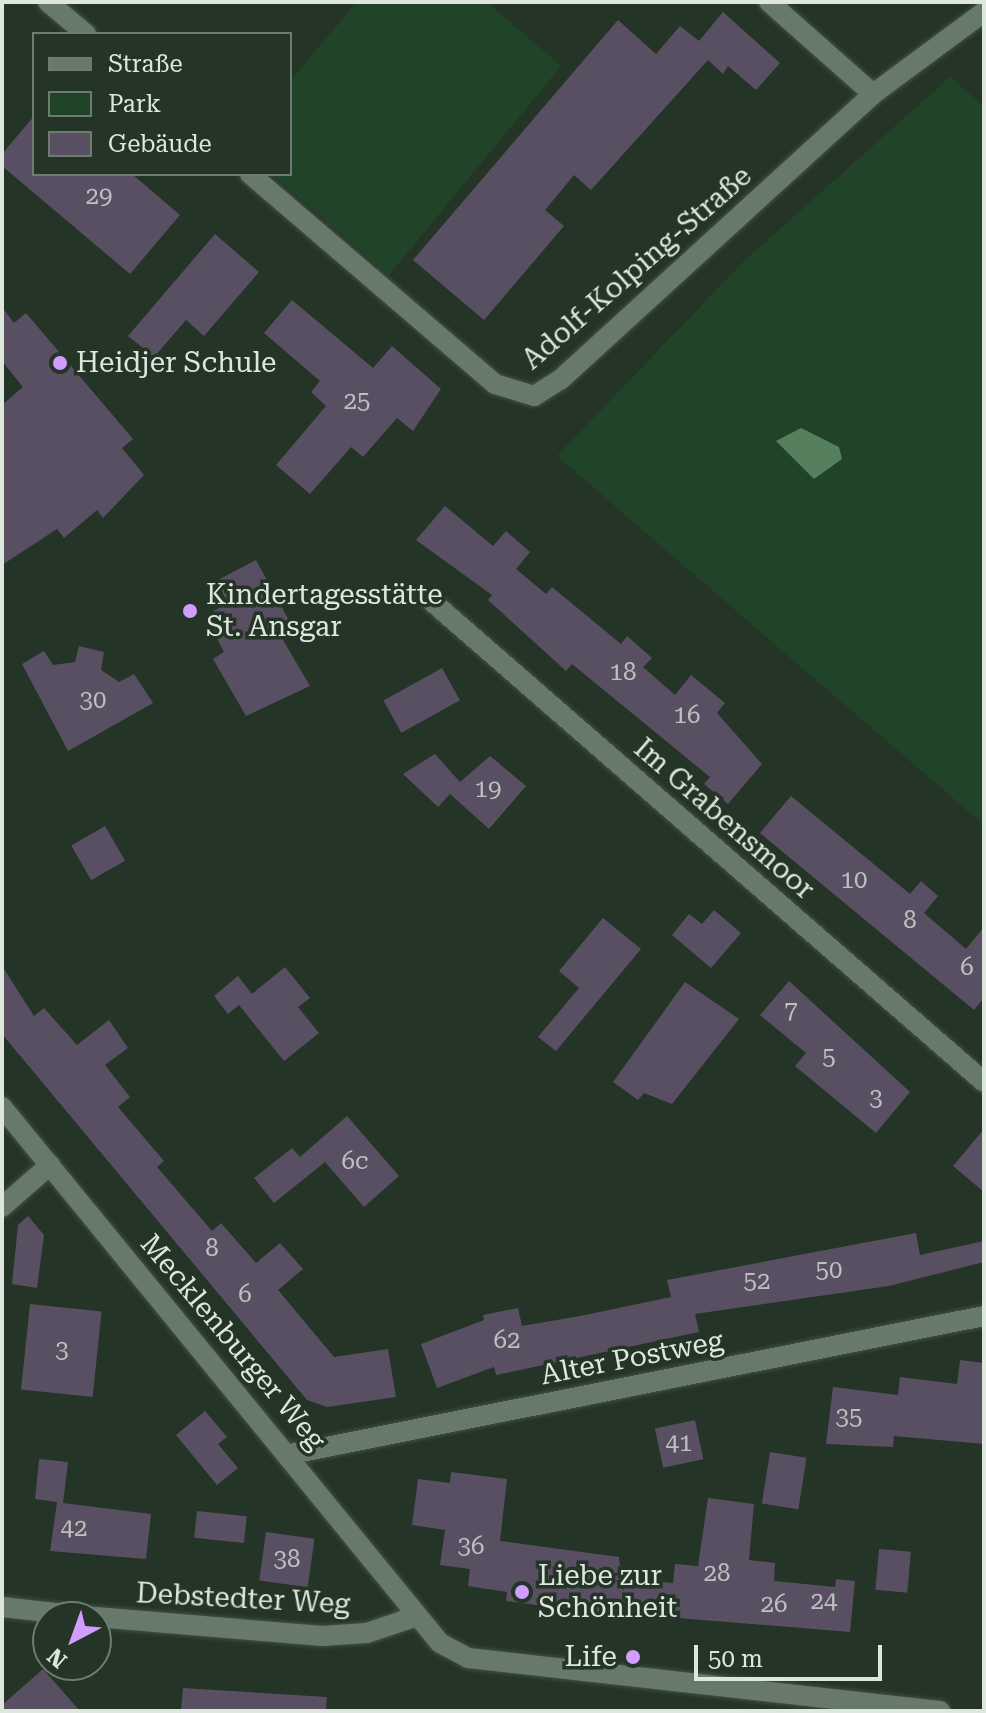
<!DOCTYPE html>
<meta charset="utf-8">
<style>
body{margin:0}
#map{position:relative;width:986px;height:1713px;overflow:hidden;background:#243426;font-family:"Roboto Serif",serif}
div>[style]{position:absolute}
.green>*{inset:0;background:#214429}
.water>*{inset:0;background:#567f5d}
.building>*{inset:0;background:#594f62;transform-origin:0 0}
.roads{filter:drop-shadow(0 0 2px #425045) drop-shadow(0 0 2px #425045)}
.minor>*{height:20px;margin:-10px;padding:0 10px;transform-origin:10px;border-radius:10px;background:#67796a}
.tertiary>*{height:20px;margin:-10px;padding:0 10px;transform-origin:10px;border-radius:10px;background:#67796a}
.dots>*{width:22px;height:22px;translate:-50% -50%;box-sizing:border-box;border:4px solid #243426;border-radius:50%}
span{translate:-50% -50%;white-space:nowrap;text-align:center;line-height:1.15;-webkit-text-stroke:7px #243426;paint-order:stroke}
.number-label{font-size:24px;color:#bcc1bf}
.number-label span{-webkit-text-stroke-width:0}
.street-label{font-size:28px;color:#dde7de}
.poi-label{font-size:28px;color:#dde7de}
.left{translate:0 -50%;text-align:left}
.right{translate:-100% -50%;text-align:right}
.frame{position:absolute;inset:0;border:4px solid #dde7de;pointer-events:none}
.legend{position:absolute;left:32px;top:32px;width:260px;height:144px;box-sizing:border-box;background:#243426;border:2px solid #6e7c70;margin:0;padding:10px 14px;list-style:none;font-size:24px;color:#dde7de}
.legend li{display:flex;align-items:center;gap:16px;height:40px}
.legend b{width:40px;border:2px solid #6e7c70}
.north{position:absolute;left:32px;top:1601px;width:80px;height:80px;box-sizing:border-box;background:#243426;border:2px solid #6e7c70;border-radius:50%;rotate:221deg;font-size:22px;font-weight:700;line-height:32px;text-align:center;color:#dde7de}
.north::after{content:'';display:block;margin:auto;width:28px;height:36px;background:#d19dfe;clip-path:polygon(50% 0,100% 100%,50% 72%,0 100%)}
.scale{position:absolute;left:694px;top:1645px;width:188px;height:36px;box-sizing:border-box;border:4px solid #dde7de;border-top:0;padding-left:10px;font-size:24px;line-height:28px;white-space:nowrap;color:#dde7de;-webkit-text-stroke:6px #243426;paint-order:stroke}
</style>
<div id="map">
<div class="green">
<div style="clip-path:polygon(357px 2px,487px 2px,561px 66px,389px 275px,272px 174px,290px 174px,290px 81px)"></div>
<div style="clip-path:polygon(950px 77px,984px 106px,984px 825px,557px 456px,742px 263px)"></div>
</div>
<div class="water">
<div style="clip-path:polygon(801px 428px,839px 447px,842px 459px,814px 479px,776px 441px)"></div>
</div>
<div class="building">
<div style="clip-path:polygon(723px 12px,780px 63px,756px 90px,728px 66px,723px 74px,708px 60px,591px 190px,574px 175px,545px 210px,564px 226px,484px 320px,413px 260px,618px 20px,656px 54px,680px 26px,699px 41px)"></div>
<div style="clip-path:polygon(34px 116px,34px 174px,132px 174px,180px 215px,130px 274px,2px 166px,2px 154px)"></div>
<div style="clip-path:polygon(215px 234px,259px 272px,204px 336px,186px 320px,154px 357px,128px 336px)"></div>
<div style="clip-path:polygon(292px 300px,373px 368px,392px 346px,441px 389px,413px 431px,397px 418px,363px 457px,351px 447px,310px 494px,276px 465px,326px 406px,311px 392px,320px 381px,264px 333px)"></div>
<div style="clip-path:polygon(2px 307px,14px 323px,26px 313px,133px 439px,122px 448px,144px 475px,103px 518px,97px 510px,64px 538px,57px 529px,2px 565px,2px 405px,23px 387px,2px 361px)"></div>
<div style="clip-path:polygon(445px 506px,493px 546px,506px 531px,530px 552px,516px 569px,546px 594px,552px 587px,621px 644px,627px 636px,652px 658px,643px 667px,675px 695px,691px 675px,725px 703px,717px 713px,762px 764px,728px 804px,704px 784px,710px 777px,572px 664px,566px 671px,488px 600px,492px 595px,416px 540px)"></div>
<div style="clip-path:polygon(256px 560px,292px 626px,279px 633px,310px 686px,246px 716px,213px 659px,224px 652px,205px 616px,228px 603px,216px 581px)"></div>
<div style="clip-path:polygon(79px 646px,104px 652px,101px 670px,119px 682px,134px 674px,153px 703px,68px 751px,22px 664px,44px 651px,53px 665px,75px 662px)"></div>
<div style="left:442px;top:668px;width:37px;height:67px;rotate:61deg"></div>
<div style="clip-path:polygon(435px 754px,460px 782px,490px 756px,526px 786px,489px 829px,450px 794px,438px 807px,403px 774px)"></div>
<div style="clip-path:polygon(791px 796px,910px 894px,921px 881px,938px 896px,924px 913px,966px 949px,984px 927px,984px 998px,974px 1010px,760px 833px)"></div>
<div style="left:105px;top:826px;width:40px;height:39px;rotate:60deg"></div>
<div style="clip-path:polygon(714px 910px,741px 933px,711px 968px,672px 935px,689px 914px,702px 924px)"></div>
<div style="clip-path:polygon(603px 918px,641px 949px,556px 1051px,538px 1037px,579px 988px,559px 971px)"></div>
<div style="clip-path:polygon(2px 966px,34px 1016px,44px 1008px,77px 1045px,109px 1020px,128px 1048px,105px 1065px,130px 1097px,118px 1107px,164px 1161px,157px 1167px,212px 1231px,221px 1223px,256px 1263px,280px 1243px,303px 1269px,278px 1290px,334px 1357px,388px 1349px,396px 1397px,327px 1407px,307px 1400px,2px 1034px)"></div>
<div style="clip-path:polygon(285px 967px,310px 998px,298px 1007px,319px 1033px,284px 1061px,239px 1005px,245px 1000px,228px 1014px,214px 996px,238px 976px,252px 994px)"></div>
<div style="clip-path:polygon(789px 981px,910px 1092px,876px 1133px,795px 1066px,806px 1053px,760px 1015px)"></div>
<div style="clip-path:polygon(685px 982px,739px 1019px,672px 1104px,644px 1093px,638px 1100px,613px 1082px)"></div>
<div style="clip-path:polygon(347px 1116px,399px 1176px,364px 1207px,325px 1162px,274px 1203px,254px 1178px,292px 1148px,300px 1157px)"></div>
<div style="clip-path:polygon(984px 1129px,984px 1192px,953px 1166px)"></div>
<div style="clip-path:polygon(28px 1216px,44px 1235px,37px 1288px,12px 1284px,18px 1225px)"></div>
<div style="clip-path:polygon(916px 1233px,920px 1255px,984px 1241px,984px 1262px,889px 1286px,695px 1314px,699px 1332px,496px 1375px,494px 1367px,437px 1388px,421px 1344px,484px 1320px,483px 1315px,518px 1308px,522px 1326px,580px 1316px,671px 1297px,667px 1280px)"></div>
<div style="left:30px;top:1304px;width:72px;height:86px;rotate:6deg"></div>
<div style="clip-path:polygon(960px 1360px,984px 1363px,984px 1444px,894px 1436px,893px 1447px,826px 1444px,833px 1387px,898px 1395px,900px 1377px,957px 1384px)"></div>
<div style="clip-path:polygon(205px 1411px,227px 1437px,218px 1444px,238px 1468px,217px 1485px,176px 1435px)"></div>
<div style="left:695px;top:1420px;width:40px;height:41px;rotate:78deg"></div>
<div style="left:770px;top:1452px;width:37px;height:52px;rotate:9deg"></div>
<div style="clip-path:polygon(39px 1459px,68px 1462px,63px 1503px,151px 1514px,146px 1559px,50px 1551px,57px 1502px,35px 1499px)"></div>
<div style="clip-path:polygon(451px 1472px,507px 1479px,500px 1541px,619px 1557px,621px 1579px,673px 1583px,675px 1564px,698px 1566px,708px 1498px,754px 1504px,749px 1560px,775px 1563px,774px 1581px,835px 1587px,836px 1579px,855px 1581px,850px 1632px,567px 1609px,506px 1601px,507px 1592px,468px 1586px,470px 1569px,440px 1565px,445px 1530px,412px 1525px,418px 1479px,450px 1483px)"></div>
<div style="left:197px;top:1511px;width:50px;height:27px;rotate:6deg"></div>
<div style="left:266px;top:1532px;width:49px;height:49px;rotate:8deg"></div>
<div style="left:879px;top:1549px;width:32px;height:41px;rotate:5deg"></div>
<div style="clip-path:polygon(43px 1669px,80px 1711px,2px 1711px,2px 1705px)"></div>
<div style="clip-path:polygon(183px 1688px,327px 1697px,326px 1711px,181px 1711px)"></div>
</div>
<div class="roads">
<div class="minor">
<div style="left:48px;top:2px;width:50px;rotate:40.1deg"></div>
<div style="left:769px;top:2px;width:139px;rotate:41.5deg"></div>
<div style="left:250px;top:174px;width:323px;rotate:40.6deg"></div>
<div style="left:495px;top:384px;width:41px;rotate:17.1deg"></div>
<div style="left:534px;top:396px;width:31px;rotate:-32deg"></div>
<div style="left:560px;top:380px;width:424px;rotate:-42.4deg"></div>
<div style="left:873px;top:94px;width:138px;rotate:-36.5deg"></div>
<div style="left:428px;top:598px;width:737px;rotate:41.04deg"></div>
<div style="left:2px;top:1207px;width:64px;rotate:-41.2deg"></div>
<div style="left:291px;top:1454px;width:707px;rotate:-11.26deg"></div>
<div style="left:2px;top:1607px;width:92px;rotate:6.3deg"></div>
<div style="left:96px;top:1617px;width:227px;rotate:4.8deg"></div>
<div style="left:322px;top:1636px;width:45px;rotate:-3.8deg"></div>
<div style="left:367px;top:1633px;width:53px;rotate:-18.8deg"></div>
</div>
<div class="tertiary">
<div style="left:2px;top:1107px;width:692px;rotate:50.75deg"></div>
<div style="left:440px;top:1643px;width:32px;rotate:28deg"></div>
<div style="left:468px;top:1658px;width:475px;rotate:6.4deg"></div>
</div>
</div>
<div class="dots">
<div style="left:60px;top:363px;background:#d19dfe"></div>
<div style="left:190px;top:611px;background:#d19dfe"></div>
<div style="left:522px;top:1592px;background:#d19dfe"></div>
<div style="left:633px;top:1657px;background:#d19dfe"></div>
</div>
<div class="number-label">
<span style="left:99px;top:197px">29</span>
<span style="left:357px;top:402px">25</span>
<span style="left:623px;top:673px">18</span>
<span style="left:93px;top:701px">30</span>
<span style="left:687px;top:716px">16</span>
<span style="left:488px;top:790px">19</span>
<span style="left:854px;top:881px">10</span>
<span style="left:910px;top:921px">8</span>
<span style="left:967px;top:968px">6</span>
<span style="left:791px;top:1011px">7</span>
<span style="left:829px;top:1058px">5</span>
<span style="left:876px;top:1099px">3</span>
<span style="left:355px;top:1162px">6c</span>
<span style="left:212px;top:1249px">8</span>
<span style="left:829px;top:1271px">50</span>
<span style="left:757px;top:1282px">52</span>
<span style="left:245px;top:1295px">6</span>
<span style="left:507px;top:1341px">62</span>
<span style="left:62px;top:1351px">3</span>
<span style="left:849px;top:1418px">35</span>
<span style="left:679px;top:1444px">41</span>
<span style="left:74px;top:1529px">42</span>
<span style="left:471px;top:1547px">36</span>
<span style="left:287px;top:1560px">38</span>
<span style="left:717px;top:1574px">28</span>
<span style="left:824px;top:1602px">24</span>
<span style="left:774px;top:1605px">26</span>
</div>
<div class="street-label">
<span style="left:637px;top:268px;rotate:-41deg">Adolf-Kolping-Straße</span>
<span style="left:724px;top:819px;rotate:41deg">Im Grabensmoor</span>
<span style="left:233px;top:1342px;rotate:50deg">Mecklenburger Weg</span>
<span style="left:632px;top:1358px;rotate:-11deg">Alter Postweg</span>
<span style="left:243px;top:1599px;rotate:3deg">Debstedter Weg</span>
</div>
<div class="poi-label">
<span class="left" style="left:76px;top:363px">Heidjer Schule</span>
<span class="left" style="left:206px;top:611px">Kindertagesstätte<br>St. Ansgar</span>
<span class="left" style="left:538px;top:1592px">Liebe zur<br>Schönheit</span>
<span class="right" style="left:617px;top:1657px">Life</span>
</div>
<div class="frame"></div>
<ul class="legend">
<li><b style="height:10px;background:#67796a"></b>Straße</li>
<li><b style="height:22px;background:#214429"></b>Park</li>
<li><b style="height:22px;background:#594f62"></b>Gebäude</li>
</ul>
<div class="north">N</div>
<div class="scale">50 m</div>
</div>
